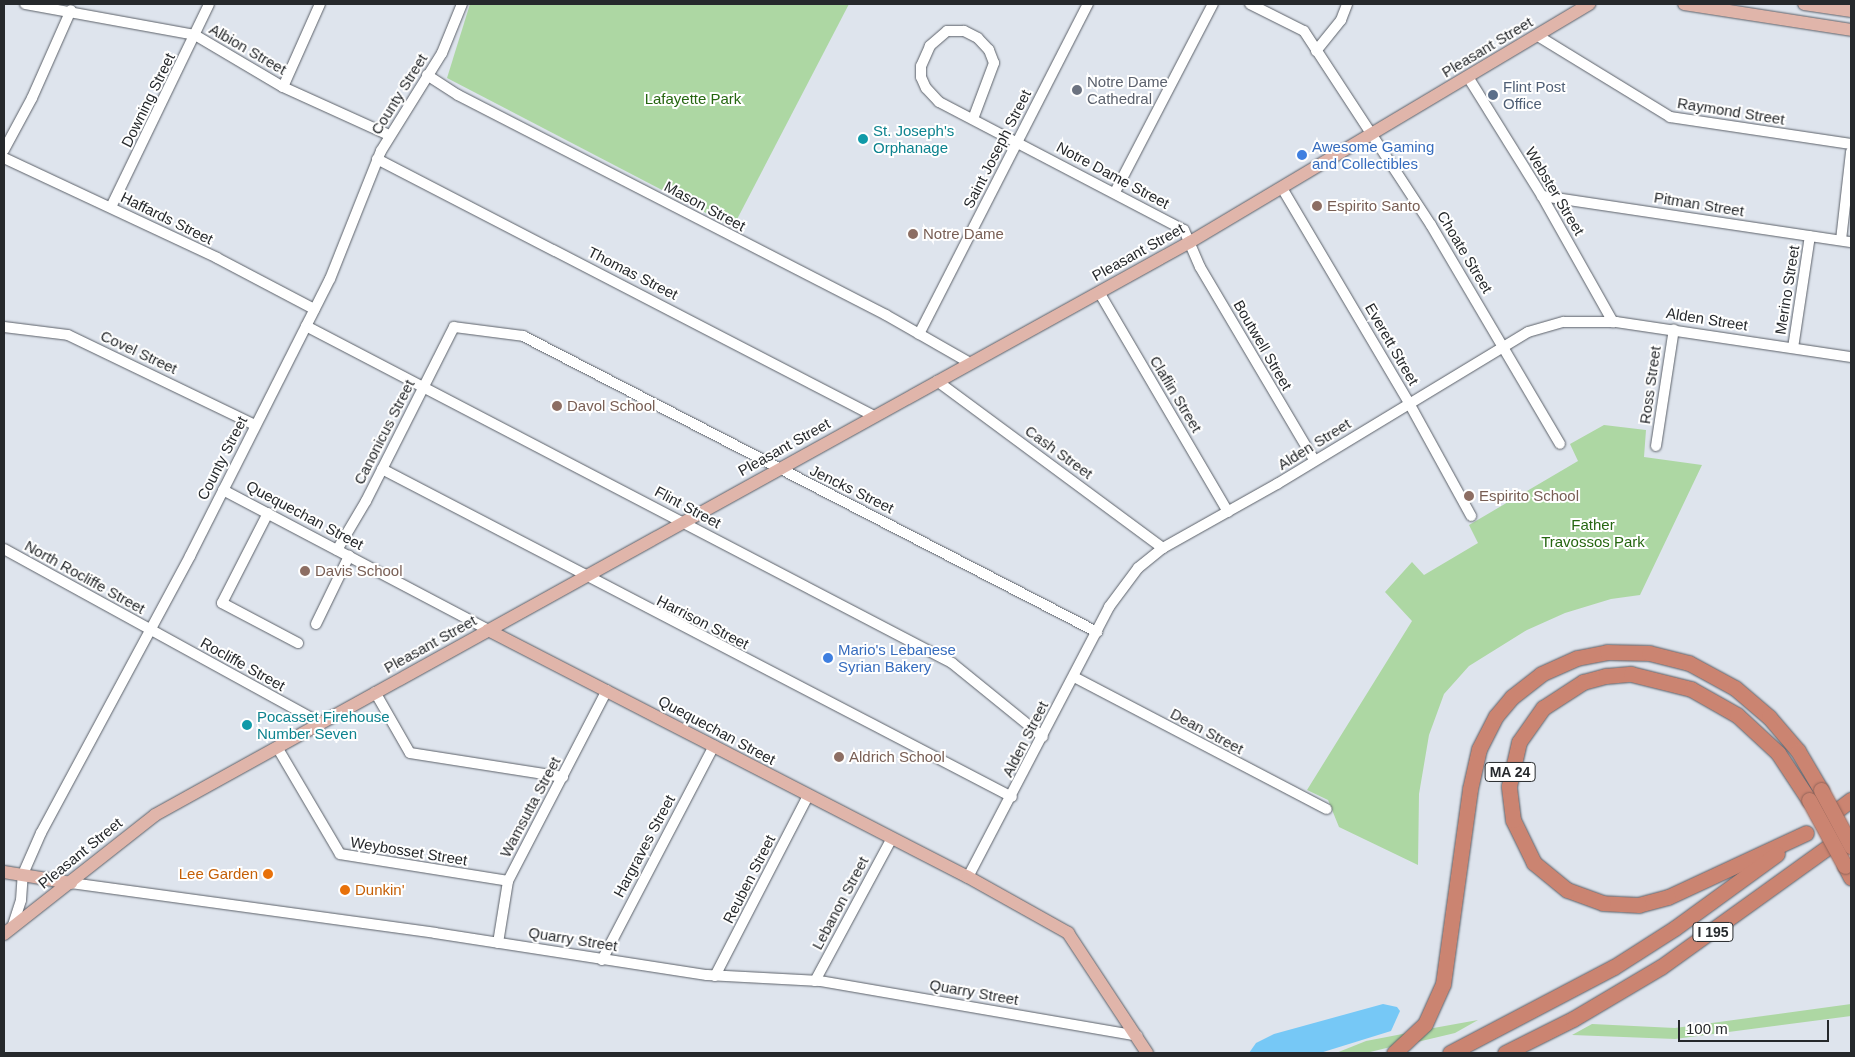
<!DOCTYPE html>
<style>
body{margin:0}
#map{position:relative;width:1855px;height:1057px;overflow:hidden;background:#dee4ed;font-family:Arial,sans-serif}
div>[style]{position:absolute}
.green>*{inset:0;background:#add7a3}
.water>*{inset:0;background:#76c8f6}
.roads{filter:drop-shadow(0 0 1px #5c6169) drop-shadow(0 0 1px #5c6169)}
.minor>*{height:10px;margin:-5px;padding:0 5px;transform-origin:5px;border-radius:5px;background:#fff}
.major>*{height:12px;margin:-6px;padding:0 6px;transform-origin:6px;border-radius:6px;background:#e0b5aa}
.highway>*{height:15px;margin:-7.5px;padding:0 7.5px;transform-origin:7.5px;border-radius:7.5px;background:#cb8471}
.bridges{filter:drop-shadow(0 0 1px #916459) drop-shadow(0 0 1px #916459)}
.highway-bridge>*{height:15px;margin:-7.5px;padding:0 7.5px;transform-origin:7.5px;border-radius:7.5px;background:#cb8471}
.dots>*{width:14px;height:14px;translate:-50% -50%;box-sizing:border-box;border:2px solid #fff;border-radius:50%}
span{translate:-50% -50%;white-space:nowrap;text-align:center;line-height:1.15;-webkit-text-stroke:4px #fff;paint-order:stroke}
.shield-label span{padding:1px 4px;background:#fff;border:1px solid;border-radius:4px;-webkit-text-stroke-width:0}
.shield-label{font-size:14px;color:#26292c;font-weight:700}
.street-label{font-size:15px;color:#26292c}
.worship-label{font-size:15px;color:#5b616d}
.left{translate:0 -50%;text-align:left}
.service-label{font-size:15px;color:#4e5e75}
.park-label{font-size:15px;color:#256610}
.culture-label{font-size:15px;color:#0d838f}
.shop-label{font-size:15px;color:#366cbe}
.education-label{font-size:15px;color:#785e54}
.food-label{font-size:15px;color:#c56008}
.right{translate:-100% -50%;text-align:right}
.frame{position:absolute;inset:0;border:5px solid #26292c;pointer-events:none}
.scale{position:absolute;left:1678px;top:1020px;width:151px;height:22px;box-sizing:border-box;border:2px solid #26292c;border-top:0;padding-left:6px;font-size:15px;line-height:18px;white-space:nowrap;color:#26292c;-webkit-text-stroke:4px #fff;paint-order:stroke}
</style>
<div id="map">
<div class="green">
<div style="clip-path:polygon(470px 4px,849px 4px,733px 227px,447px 78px)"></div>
<div style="clip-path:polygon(1604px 425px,1646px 430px,1644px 457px,1702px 465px,1640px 595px,1611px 599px,1565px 613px,1527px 630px,1469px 666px,1444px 694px,1429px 735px,1419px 794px,1418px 865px,1339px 827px,1328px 800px,1307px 790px,1412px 621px,1385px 592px,1412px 562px,1424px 575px,1478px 543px,1469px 525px,1578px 461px,1570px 444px)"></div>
<div style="clip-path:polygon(1851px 1004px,1851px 1016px,1675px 1039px,1572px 1035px,1592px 1024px,1675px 1028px)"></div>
<div style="clip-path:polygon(1478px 1020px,1455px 1033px,1413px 1043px,1428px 1029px)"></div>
<div style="clip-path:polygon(1418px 1031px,1403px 1044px,1366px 1053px,1336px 1053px,1366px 1041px)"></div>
</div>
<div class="water">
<div style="clip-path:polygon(1383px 1004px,1397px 1007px,1400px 1011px,1391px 1031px,1320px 1053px,1249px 1053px,1256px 1043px,1274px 1034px)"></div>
</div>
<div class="roads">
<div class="minor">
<div style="left:25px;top:4px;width:173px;rotate:10.3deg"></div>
<div style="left:195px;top:35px;width:102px;rotate:30.6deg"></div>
<div style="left:283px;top:87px;width:116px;rotate:24.4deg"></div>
<div style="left:1250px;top:4px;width:60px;rotate:26.6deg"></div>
<div style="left:1304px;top:31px;width:232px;rotate:56.8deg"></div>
<div style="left:1431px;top:225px;width:254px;rotate:59.5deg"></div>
<div style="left:1538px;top:36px;width:155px;rotate:31.5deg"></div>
<div style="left:1670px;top:117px;width:183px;rotate:8.5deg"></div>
<div style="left:1316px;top:51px;width:40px;rotate:-51deg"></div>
<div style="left:1341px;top:20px;width:17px;rotate:-69deg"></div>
<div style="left:427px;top:75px;width:37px;rotate:33deg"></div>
<div style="left:458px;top:95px;width:481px;rotate:27.2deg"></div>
<div style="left:886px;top:315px;width:97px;rotate:29.7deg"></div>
<div style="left:1468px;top:77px;width:140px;rotate:58.1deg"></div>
<div style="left:1542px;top:196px;width:145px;rotate:60.6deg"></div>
<div style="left:283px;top:87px;width:91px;rotate:-66deg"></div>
<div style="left:973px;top:119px;width:60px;rotate:-69.4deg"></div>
<div style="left:994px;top:63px;width:14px;rotate:-111deg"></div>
<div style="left:989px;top:50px;width:16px;rotate:-133deg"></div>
<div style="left:978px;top:38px;width:16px;rotate:-153deg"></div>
<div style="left:964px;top:31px;width:17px;rotate:180deg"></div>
<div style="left:947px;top:31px;width:23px;rotate:139deg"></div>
<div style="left:930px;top:46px;width:22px;rotate:114deg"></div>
<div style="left:921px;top:66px;width:11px;rotate:90deg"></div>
<div style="left:921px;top:77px;width:12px;rotate:66deg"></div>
<div style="left:926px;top:88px;width:19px;rotate:47deg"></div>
<div style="left:939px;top:102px;width:276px;rotate:27.6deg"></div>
<div style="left:1184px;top:230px;width:40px;rotate:66.6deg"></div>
<div style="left:1200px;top:267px;width:224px;rotate:59.4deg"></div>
<div style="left:4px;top:150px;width:59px;rotate:-61.7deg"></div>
<div style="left:32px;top:98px;width:96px;rotate:-66.1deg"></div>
<div style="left:4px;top:158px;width:235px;rotate:25.1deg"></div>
<div style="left:217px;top:258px;width:110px;rotate:27.7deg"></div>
<div style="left:377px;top:159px;width:560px;rotate:27.34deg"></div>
<div style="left:1282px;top:188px;width:250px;rotate:59.4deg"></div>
<div style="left:1409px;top:403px;width:129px;rotate:61.2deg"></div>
<div style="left:1115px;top:192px;width:212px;rotate:-62.5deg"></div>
<div style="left:1542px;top:196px;width:312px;rotate:8.5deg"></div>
<div style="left:111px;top:207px;width:225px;rotate:-64.2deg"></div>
<div style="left:1841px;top:240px;width:89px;rotate:-83.5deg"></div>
<div style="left:1099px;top:292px;width:255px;rotate:59.6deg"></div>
<div style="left:306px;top:326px;width:729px;rotate:27.55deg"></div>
<div style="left:952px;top:663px;width:117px;rotate:39.1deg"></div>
<div style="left:4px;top:327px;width:64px;rotate:7.1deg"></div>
<div style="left:68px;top:335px;width:208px;rotate:25.7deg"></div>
<div style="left:919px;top:334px;width:371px;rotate:-62.9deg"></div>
<div style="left:1793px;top:348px;width:113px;rotate:-81.4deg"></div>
<div style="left:937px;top:381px;width:281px;rotate:36.5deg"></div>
<div style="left:1656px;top:446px;width:118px;rotate:-81.3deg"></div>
<div style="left:382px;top:469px;width:710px;rotate:27.5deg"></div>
<div style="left:223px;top:490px;width:300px;rotate:27.8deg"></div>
<div style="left:268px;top:513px;width:101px;rotate:117.1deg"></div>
<div style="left:222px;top:603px;width:86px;rotate:27.8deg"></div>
<div style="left:4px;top:549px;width:361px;rotate:28.8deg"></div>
<div style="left:337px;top:550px;width:57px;rotate:-59.4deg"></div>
<div style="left:366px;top:501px;width:195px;rotate:-63.2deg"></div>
<div style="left:454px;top:327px;width:70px;rotate:7.4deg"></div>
<div style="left:523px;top:336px;width:646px;rotate:27.28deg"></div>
<div style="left:316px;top:624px;width:76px;rotate:-64.1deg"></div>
<div style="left:1074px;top:677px;width:285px;rotate:27.6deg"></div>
<div style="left:375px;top:692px;width:70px;rotate:60.2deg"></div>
<div style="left:410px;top:753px;width:155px;rotate:8.9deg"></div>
<div style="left:277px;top:747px;width:124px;rotate:59.5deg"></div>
<div style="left:340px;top:854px;width:170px;rotate:9.1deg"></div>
<div style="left:968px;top:877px;width:305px;rotate:-62.4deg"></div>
<div style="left:1109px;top:607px;width:49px;rotate:-53.4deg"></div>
<div style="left:1138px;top:568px;width:32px;rotate:-39deg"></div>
<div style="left:1163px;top:548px;width:131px;rotate:-29.3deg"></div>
<div style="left:1277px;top:484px;width:293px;rotate:-31.2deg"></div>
<div style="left:1528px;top:332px;width:37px;rotate:-16deg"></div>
<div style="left:1564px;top:322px;width:52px"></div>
<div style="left:1616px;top:322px;width:238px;rotate:8.5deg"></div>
<div style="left:71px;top:883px;width:367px;rotate:7.8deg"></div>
<div style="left:435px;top:933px;width:275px;rotate:8.8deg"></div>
<div style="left:707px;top:975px;width:113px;rotate:3deg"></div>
<div style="left:820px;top:981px;width:322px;rotate:9.8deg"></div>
<div style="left:12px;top:928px;width:29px;rotate:-72deg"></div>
<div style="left:21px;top:900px;width:26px;rotate:-86deg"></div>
<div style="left:23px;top:874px;width:45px;rotate:-66.3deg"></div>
<div style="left:41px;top:833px;width:315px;rotate:-61.7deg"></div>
<div style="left:190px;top:556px;width:310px;rotate:-63.2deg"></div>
<div style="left:330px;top:279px;width:138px;rotate:-68.3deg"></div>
<div style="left:381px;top:151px;width:115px;rotate:-58.1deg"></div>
<div style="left:442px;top:53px;width:53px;rotate:-67.8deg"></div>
<div style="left:498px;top:943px;width:63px;rotate:-80.8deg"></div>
<div style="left:508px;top:881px;width:215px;rotate:-62.6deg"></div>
<div style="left:602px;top:960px;width:242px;rotate:-62.4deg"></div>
<div style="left:715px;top:976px;width:203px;rotate:-62.7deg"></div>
<div style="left:815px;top:981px;width:162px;rotate:-61.7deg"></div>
</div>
<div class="major">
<div style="left:1684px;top:4px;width:169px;rotate:8.8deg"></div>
<div style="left:1804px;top:4px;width:48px;rotate:8.5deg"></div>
<div style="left:488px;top:630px;width:540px;rotate:27.23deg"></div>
<div style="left:968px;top:877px;width:115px;rotate:29.2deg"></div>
<div style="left:1068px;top:933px;width:144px;rotate:56.6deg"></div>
<div style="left:4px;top:872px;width:68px;rotate:9.3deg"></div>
<div style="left:4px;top:934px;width:192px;rotate:-38.2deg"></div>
<div style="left:155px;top:815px;width:1183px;rotate:-28.97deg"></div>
<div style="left:1190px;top:242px;width:465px;rotate:-30.8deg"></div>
</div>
<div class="highway">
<div style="left:1824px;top:820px;width:34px;rotate:-37deg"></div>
<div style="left:1806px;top:833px;width:152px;rotate:155.1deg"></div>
<div style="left:1668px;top:897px;width:30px;rotate:165deg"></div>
<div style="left:1639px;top:905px;width:36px;rotate:-177deg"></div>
<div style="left:1603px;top:903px;width:38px;rotate:-160deg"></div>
<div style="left:1567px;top:890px;width:43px;rotate:-140.7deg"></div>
<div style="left:1534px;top:863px;width:48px;rotate:-116deg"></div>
<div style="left:1513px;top:820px;width:34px;rotate:-97deg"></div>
<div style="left:1509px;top:786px;width:45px;rotate:-77.2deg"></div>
<div style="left:1519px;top:742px;width:42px;rotate:-54.8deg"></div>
<div style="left:1543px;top:708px;width:48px;rotate:-33deg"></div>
<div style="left:1583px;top:682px;width:24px;rotate:-15deg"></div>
<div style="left:1606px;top:676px;width:25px;rotate:-5deg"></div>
<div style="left:1631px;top:674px;width:62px;rotate:14deg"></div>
<div style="left:1691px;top:689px;width:53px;rotate:29.5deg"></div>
<div style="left:1737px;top:715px;width:56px;rotate:42.8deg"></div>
<div style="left:1778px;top:753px;width:56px;rotate:56.6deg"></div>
<div style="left:1845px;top:866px;width:13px;rotate:63deg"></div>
<div style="left:1394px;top:1053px;width:42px;rotate:-43.1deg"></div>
<div style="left:1425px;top:1024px;width:44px;rotate:-65.8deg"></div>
<div style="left:1443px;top:984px;width:197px;rotate:-82.1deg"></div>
<div style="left:1470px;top:789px;width:41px;rotate:-77.3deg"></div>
<div style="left:1479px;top:749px;width:37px;rotate:-63deg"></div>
<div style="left:1496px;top:716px;width:25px;rotate:-50deg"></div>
<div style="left:1512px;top:697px;width:37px;rotate:-38deg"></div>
<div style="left:1541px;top:674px;width:39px;rotate:-24deg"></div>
<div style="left:1577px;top:658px;width:31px;rotate:-11deg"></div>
<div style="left:1607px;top:652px;width:42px;rotate:1.4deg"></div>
<div style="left:1649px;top:653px;width:41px;rotate:14deg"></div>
<div style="left:1689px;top:663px;width:52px;rotate:28.5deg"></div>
<div style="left:1735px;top:688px;width:45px;rotate:40.5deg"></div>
<div style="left:1769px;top:717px;width:45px;rotate:49.5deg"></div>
<div style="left:1798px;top:751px;width:45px;rotate:59.5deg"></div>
<div style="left:1450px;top:1053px;width:185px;rotate:-27.7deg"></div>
<div style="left:1614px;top:967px;width:72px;rotate:-32.6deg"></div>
<div style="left:1675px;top:928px;width:126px;rotate:-36deg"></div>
<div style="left:1505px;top:1053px;width:76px;rotate:-26.6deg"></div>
<div style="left:1573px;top:1019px;width:102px;rotate:-30.6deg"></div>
<div style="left:1661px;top:967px;width:223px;rotate:-35.7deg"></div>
</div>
</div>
<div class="bridges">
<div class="highway-bridge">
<div style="left:1821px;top:790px;width:64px;rotate:61.8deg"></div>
<div style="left:1809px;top:800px;width:75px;rotate:61.4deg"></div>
</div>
</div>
<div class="dots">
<div style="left:1077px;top:90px;background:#6b7280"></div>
<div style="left:1493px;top:95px;background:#5c6f8a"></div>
<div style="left:863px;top:139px;background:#0f9aa8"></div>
<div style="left:1302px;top:155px;background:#3f7fe0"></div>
<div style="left:1317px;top:206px;background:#8d6e63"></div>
<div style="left:913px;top:234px;background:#8d6e63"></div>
<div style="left:557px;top:406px;background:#8d6e63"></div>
<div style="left:1469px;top:496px;background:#8d6e63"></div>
<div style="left:305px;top:571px;background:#8d6e63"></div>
<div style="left:828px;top:658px;background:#3f7fe0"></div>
<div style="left:247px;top:725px;background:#0f9aa8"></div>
<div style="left:839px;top:757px;background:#8d6e63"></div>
<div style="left:268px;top:874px;background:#e8710a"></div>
<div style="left:345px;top:890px;background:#e8710a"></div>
</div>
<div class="shield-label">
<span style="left:1510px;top:772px">MA 24</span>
<span style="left:1713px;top:932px">I 195</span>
</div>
<div class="street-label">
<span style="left:1487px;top:47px;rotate:-31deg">Pleasant Street</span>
<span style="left:248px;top:49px;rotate:30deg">Albion Street</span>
<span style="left:399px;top:94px;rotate:-58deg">County Street</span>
<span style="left:148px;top:100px;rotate:-64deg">Downing Street</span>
<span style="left:1731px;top:111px;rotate:9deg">Raymond Street</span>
<span style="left:997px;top:149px;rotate:-63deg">Saint Joseph Street</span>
<span style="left:1113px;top:175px;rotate:28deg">Notre Dame Street</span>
<span style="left:1555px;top:191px;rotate:59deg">Webster Street</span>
<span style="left:1699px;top:204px;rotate:9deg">Pitman Street</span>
<span style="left:705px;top:206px;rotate:28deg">Mason Street</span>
<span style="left:167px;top:218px;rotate:26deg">Haffards Street</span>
<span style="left:1138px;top:252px;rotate:-29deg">Pleasant Street</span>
<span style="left:1465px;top:252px;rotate:59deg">Choate Street</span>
<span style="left:633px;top:273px;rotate:27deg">Thomas Street</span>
<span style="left:1787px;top:290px;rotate:-81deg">Merino Street</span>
<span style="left:1707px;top:319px;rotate:9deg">Alden Street</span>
<span style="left:1392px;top:344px;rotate:60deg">Everett Street</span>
<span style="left:1263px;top:345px;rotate:60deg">Boutwell Street</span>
<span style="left:139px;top:352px;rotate:25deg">Covel Street</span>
<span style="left:1650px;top:385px;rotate:-82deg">Ross Street</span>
<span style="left:1176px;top:394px;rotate:59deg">Claflin Street</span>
<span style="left:384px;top:432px;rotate:-63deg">Canonicus Street</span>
<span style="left:1314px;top:444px;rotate:-32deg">Alden Street</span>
<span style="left:784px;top:447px;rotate:-29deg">Pleasant Street</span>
<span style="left:1059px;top:452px;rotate:36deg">Cash Street</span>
<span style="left:222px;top:458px;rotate:-63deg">County Street</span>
<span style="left:852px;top:489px;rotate:26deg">Jencks Street</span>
<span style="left:688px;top:507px;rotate:28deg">Flint Street</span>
<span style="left:305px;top:515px;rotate:28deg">Quequechan Street</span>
<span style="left:85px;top:577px;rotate:29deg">North Rocliffe Street</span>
<span style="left:703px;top:622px;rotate:27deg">Harrison Street</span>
<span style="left:430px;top:644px;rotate:-29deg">Pleasant Street</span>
<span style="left:243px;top:664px;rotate:29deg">Rocliffe Street</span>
<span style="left:717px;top:730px;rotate:28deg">Quequechan Street</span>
<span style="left:1207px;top:731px;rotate:28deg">Dean Street</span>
<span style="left:1025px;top:739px;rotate:-63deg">Alden Street</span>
<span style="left:530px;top:807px;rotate:-62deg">Wamsutta Street</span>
<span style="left:644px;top:846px;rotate:-62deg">Hargraves Street</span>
<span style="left:409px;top:851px;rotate:9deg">Weybosset Street</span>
<span style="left:80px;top:853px;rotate:-39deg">Pleasant Street</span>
<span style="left:749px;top:879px;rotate:-63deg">Reuben Street</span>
<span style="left:840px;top:903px;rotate:-62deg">Lebanon Street</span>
<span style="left:573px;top:939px;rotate:9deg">Quarry Street</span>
<span style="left:974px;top:992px;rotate:10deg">Quarry Street</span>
</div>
<div class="worship-label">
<span class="left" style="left:1087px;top:90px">Notre Dame<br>Cathedral</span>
</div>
<div class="service-label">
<span class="left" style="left:1503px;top:95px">Flint Post<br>Office</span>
</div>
<div class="park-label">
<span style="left:693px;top:99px">Lafayette Park</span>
<span style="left:1593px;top:533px">Father<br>Travossos Park</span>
</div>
<div class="culture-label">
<span class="left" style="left:873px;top:139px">St. Joseph's<br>Orphanage</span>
<span class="left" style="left:257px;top:725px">Pocasset Firehouse<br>Number Seven</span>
</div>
<div class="shop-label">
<span class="left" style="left:1312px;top:155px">Awesome Gaming<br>and Collectibles</span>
<span class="left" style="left:838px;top:658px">Mario's Lebanese<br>Syrian Bakery</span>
</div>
<div class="education-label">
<span class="left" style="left:1327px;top:206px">Espirito Santo</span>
<span class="left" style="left:923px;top:234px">Notre Dame</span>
<span class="left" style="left:567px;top:406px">Davol School</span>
<span class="left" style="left:1479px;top:496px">Espirito School</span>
<span class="left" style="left:315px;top:571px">Davis School</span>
<span class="left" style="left:849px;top:757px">Aldrich School</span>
</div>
<div class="food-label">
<span class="right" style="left:258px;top:874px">Lee Garden</span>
<span class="left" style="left:355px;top:890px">Dunkin'</span>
</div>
<div class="frame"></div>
<div class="scale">100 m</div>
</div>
